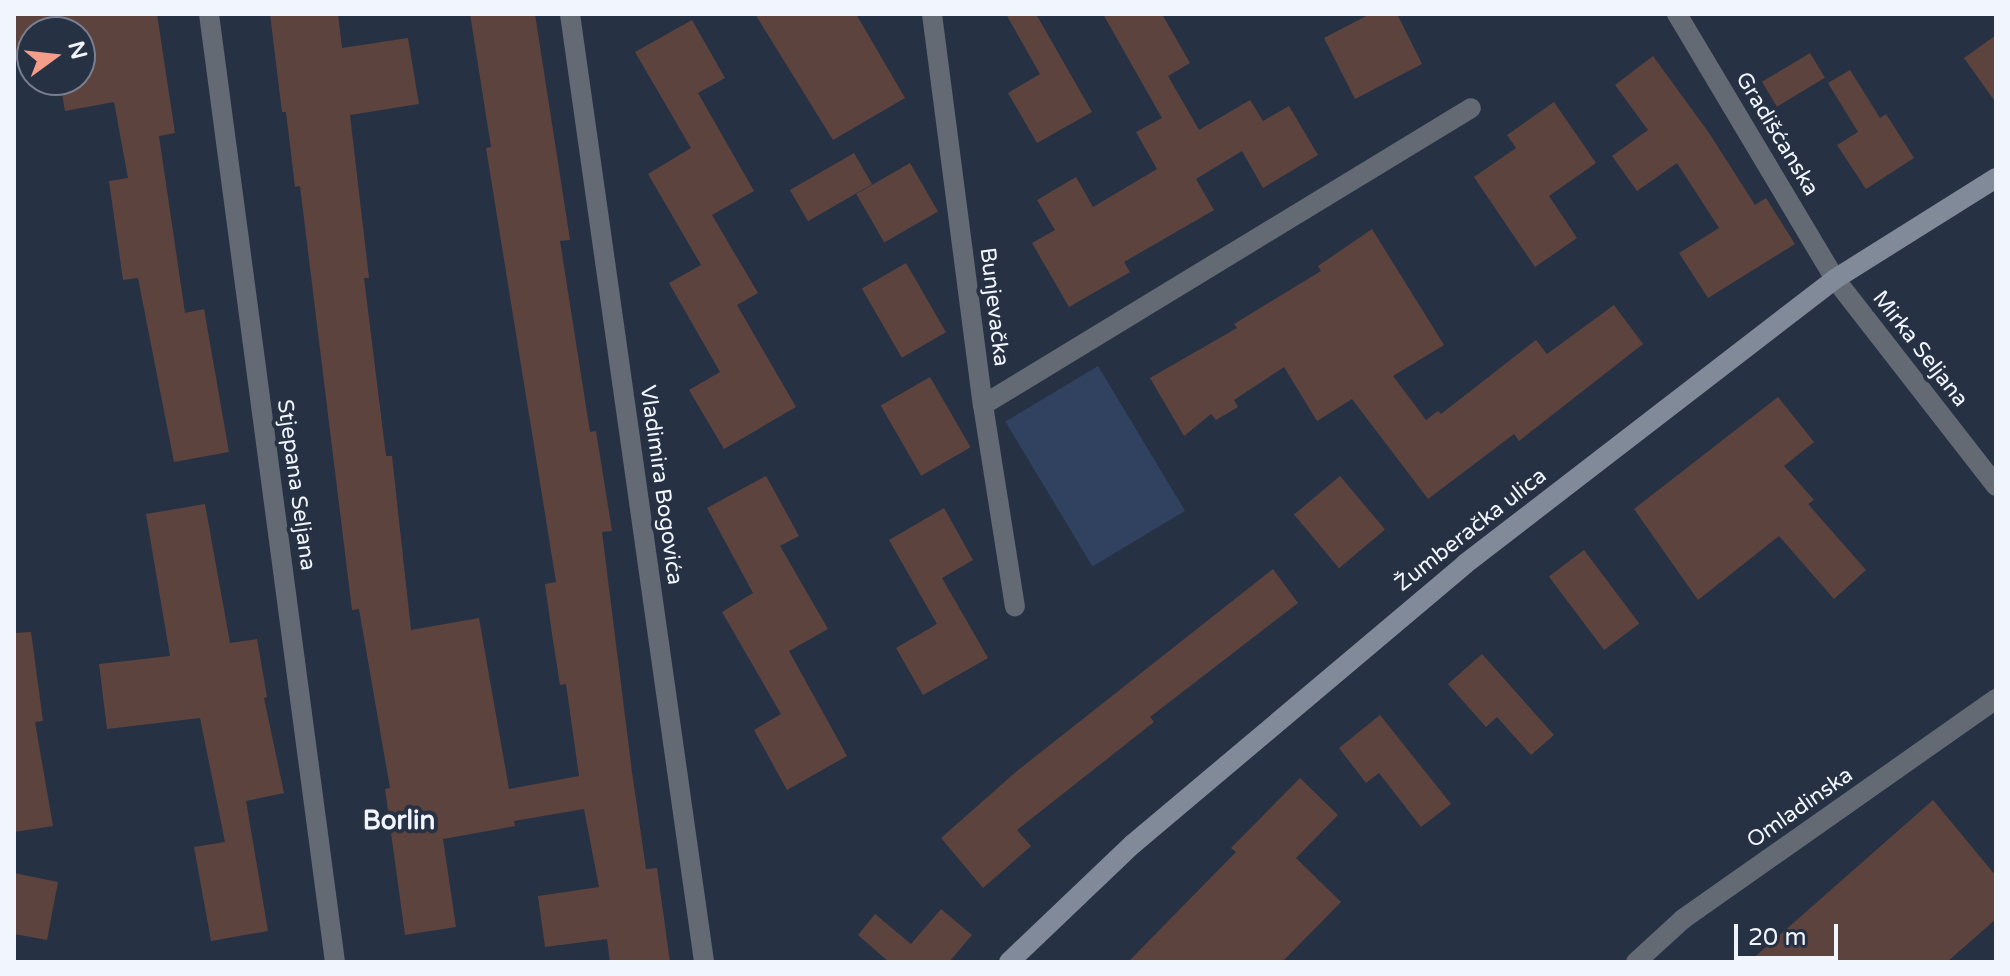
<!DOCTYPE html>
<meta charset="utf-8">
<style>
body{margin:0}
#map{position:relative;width:2010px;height:976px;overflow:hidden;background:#273144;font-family:"Varela Round",sans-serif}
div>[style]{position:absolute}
.green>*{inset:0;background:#314260;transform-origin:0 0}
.building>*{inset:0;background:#5d433d;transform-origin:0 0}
.street>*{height:20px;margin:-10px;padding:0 10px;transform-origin:10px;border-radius:10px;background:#646a74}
.secondary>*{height:20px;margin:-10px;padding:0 10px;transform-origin:10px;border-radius:10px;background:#818a99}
span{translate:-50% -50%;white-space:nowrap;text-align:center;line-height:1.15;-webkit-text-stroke:8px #273144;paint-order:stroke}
.street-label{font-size:22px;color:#f1f5fd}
.quarter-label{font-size:26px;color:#f1f5fd;font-weight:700}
.frame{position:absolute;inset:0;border:16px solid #f1f5fd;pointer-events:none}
.north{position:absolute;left:16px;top:16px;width:80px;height:80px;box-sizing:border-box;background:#273144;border:2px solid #787f8e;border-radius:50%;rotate:75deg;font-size:22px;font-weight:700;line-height:32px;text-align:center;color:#f1f5fd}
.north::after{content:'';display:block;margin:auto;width:28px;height:36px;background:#f49e89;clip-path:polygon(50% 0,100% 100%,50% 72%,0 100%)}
.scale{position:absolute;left:1734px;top:924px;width:104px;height:36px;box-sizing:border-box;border:4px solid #f1f5fd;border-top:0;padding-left:10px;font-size:24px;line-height:28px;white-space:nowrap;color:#f1f5fd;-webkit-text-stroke:6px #273144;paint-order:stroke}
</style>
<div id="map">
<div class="green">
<div style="left:1098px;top:366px;width:169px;height:108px;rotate:59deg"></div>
</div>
<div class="building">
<div style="clip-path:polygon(14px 14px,157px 14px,175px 133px,159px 136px,185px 313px,204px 309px,229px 452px,174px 462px,138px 278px,123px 280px,109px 181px,128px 178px,114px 102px,65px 111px,60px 82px,44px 85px,43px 80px,80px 80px,80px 32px,32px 32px,32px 49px,14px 53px)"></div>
<div style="clip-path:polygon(270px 14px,338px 14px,342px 48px,408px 38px,419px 104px,350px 115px,369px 278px,364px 278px,386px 456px,392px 456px,411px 630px,479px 618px,509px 789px,579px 776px,566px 684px,560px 685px,552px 634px,545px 584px,556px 582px,486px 148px,491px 147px,470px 14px,535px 14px,570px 240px,560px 241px,590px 432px,596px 431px,612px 531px,602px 532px,632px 772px,646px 869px,657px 868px,670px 962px,610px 962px,607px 939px,545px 947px,538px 896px,599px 887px,584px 809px,514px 821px,515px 826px,443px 839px,456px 927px,405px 935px,385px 789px,390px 788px,359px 609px,352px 610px,300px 186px,295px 187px,286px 112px,282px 112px)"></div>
<div style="clip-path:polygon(755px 14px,856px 14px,905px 98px,833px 140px)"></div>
<div style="clip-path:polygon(1006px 14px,1036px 14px,1092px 112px,1037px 143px,1008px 93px,1040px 74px)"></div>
<div style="clip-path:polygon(1103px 14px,1162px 14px,1190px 63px,1168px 76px,1199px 130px,1250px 100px,1263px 121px,1289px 106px,1318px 155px,1263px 188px,1242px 151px,1196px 179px,1214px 210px,1124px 262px,1130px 272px,1069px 307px,1032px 243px,1055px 230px,1037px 200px,1076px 177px,1093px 207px,1157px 169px,1136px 132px,1162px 118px)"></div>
<div style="clip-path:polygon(1370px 14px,1397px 14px,1422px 64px,1355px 99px,1324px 38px)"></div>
<div style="clip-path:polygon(692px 20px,725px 78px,698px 93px,754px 191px,712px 215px,758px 293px,737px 305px,796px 407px,724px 449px,689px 390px,720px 372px,669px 283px,701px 265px,648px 174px,691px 148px,635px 52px)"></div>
<div style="clip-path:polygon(1996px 35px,1996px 103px,1964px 58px)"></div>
<div style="left:1810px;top:53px;width:29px;height:56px;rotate:59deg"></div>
<div style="clip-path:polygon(1653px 56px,1709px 133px,1755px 205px,1766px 198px,1795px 244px,1708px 298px,1679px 253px,1719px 228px,1677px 163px,1637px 191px,1612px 156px,1648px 130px,1615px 85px)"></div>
<div style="clip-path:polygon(1850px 70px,1880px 118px,1886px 114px,1914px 158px,1866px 189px,1837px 145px,1858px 132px,1828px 83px)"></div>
<div style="clip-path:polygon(1554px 102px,1596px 163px,1549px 196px,1577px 238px,1535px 267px,1474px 177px,1516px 148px,1507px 135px)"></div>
<div style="left:854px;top:153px;width:36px;height:74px;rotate:60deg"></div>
<div style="left:910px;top:163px;width:56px;height:62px;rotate:60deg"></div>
<div style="clip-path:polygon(1372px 229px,1444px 345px,1393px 376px,1426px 420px,1438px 411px,1441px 414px,1536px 340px,1547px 354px,1614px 305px,1643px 344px,1519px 441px,1514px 434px,1428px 499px,1352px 399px,1317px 421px,1284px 367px,1234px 400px,1238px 407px,1216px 420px,1211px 414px,1184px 436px,1150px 378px,1237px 328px,1234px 324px,1321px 271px,1318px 266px)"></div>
<div style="left:906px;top:263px;width:80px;height:51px;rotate:60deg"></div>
<div style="left:930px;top:377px;width:81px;height:57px;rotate:60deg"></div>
<div style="clip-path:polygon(1778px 397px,1814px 442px,1784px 466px,1814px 500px,1808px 504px,1866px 570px,1834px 599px,1779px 536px,1698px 600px,1634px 509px)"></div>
<div style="clip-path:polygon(766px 476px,799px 536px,780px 546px,828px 629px,789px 651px,847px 756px,787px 790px,754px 730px,781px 714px,722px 612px,753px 593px,707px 508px)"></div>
<div style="left:1340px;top:476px;width:70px;height:60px;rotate:50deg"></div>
<div style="clip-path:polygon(205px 504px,230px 643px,257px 639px,267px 697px,264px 698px,284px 793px,246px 801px,268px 931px,211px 941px,194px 847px,225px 842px,200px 718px,107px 729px,99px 664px,170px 656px,146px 514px)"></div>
<div style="clip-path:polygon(944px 508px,973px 560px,942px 578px,988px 658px,923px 695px,896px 648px,937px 624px,889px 540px)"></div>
<div style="left:1584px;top:550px;width:92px;height:44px;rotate:53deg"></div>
<div style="clip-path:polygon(1273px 569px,1298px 603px,1150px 717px,1154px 722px,1017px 830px,1031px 846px,983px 888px,941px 838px,1017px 771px)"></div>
<div style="clip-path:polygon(31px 632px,43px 721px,35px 722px,53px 826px,14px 832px,14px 633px)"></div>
<div style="clip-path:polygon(1482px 654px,1554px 735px,1531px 755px,1497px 717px,1486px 727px,1448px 684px)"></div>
<div style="clip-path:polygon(1380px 715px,1451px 804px,1421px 827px,1379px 773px,1366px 783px,1339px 748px)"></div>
<div style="clip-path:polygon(1300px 778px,1338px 815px,1296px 858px,1341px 902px,1282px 962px,1128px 962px,1236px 852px,1231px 848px)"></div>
<div style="clip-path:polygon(1933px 800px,1996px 876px,1996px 919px,1947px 962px,1749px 962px)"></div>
<div style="clip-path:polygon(14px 873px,58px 882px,47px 940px,14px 934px)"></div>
<div style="clip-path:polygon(941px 909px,972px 935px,949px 962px,889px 962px,858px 935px,875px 914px,911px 944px)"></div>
</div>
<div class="street">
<div style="left:209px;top:14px;width:956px;rotate:82.43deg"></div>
<div style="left:570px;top:14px;width:957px;rotate:81.95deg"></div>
<div style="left:932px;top:14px;width:394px;rotate:82.6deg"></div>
<div style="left:983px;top:405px;width:204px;rotate:81deg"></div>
<div style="left:1677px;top:14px;width:309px;rotate:59.2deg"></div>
<div style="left:1835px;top:279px;width:262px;rotate:52.1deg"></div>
<div style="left:983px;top:405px;width:571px;rotate:-31.32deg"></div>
<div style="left:1636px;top:962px;width:64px;rotate:-42.5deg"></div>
<div style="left:1683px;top:919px;width:383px;rotate:-35.1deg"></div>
</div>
<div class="secondary">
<div style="left:1009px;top:962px;width:171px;rotate:-43.6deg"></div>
<div style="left:1133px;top:844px;width:434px;rotate:-40.1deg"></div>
<div style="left:1465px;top:564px;width:467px;rotate:-37.6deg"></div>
<div style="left:1835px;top:279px;width:190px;rotate:-32.1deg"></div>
</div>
<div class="street-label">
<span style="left:1777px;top:134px;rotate:59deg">Gradišćanska</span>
<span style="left:994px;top:307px;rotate:83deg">Bunjevačka</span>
<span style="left:1920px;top:349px;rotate:52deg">Mirka Seljana</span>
<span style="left:296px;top:485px;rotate:82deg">Stjepana Seljana</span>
<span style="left:661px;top:485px;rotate:82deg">Vladimira Bogovića</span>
<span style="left:1471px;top:530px;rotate:-38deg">Žumberačka ulica</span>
<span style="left:1800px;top:808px;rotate:-35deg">Omladinska</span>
</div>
<div class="quarter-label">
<span style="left:399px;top:821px">Borlin</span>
</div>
<div class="frame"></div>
<div class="north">N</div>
<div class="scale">20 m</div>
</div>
